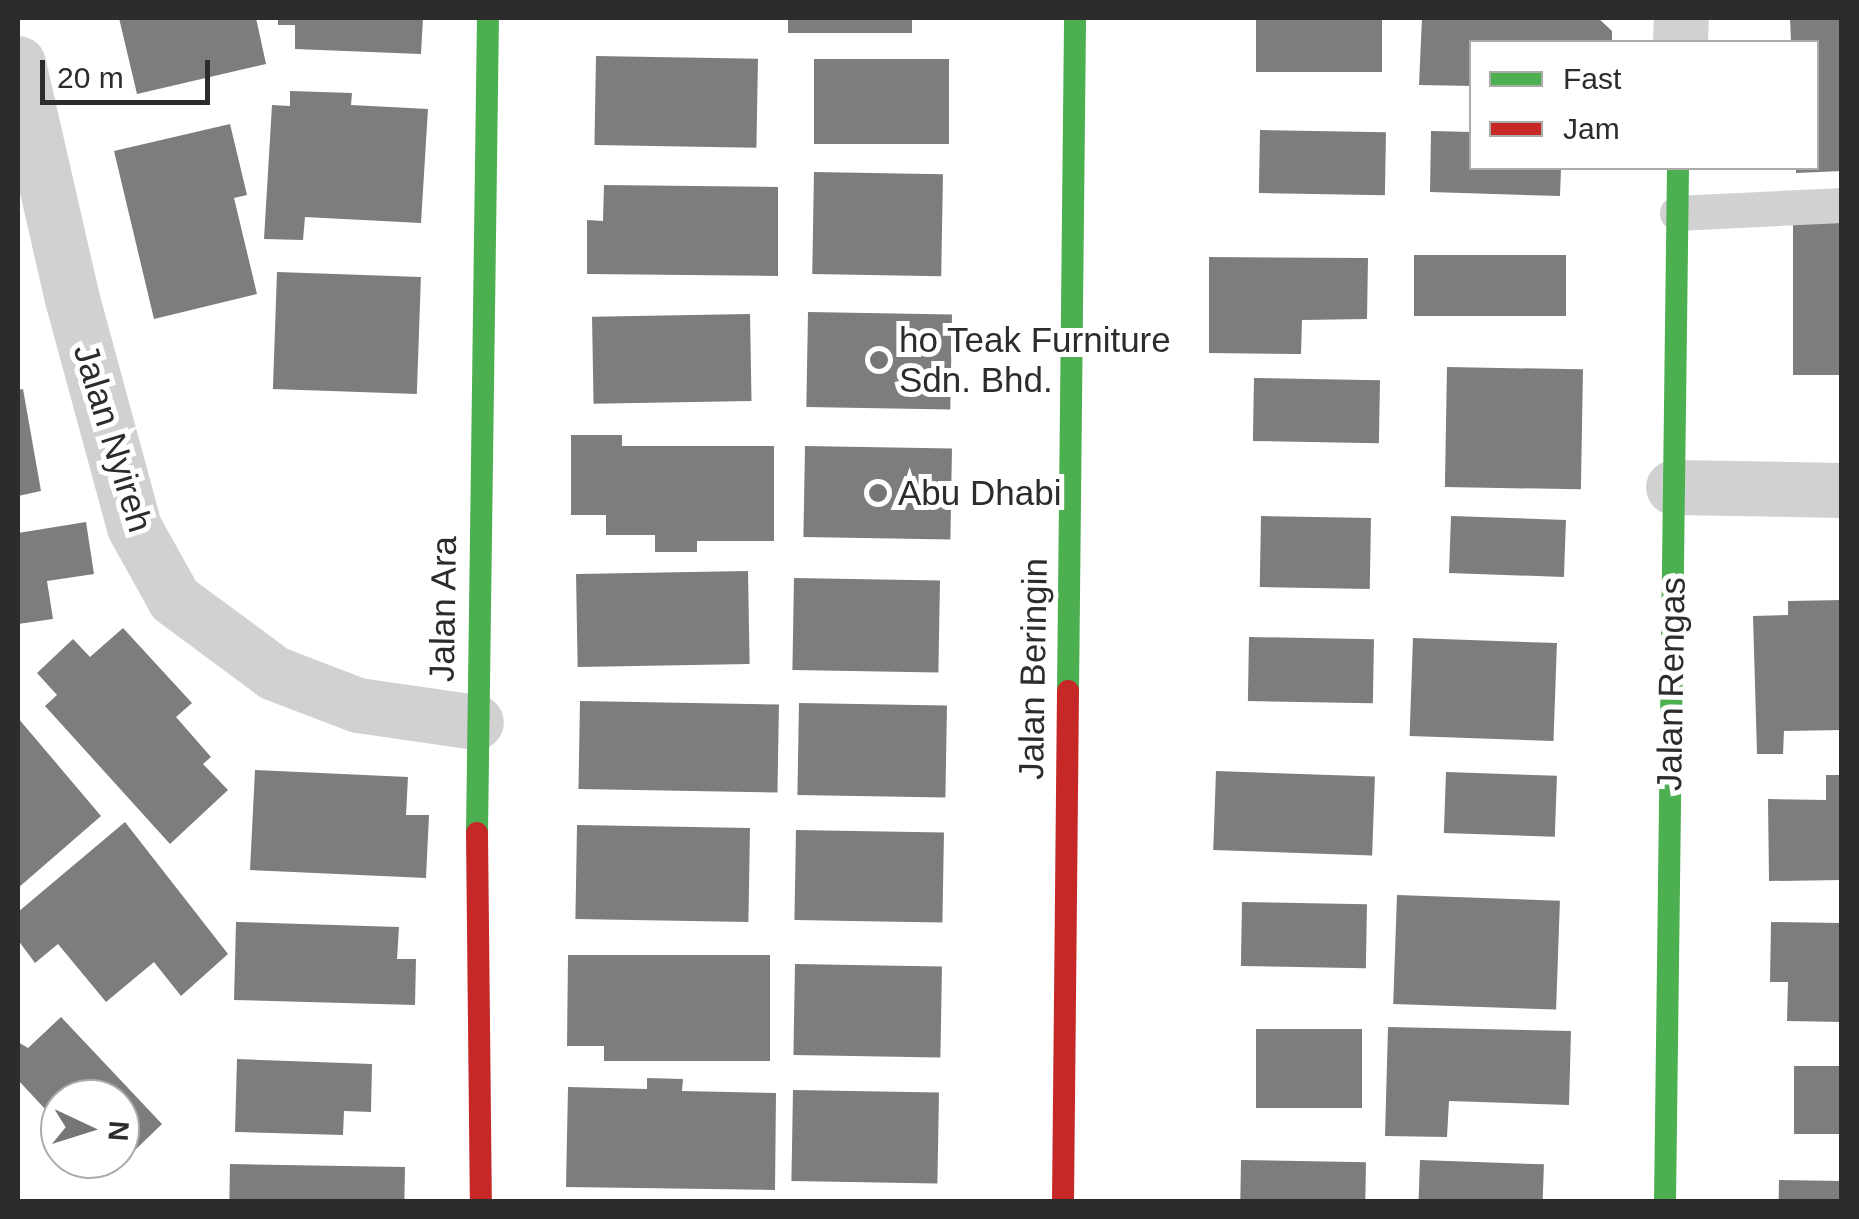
<!DOCTYPE html>
<style>
body{margin:0}
#map{position:relative;width:1859px;height:1219px;overflow:hidden;background:#fff;font-family:Arial,sans-serif}
div>[style]{position:absolute}
.building>*{inset:0;background:#7d7d7d;transform-origin:0 0}
.lane>*{height:35px;margin:-17.5px;padding:0 17.5px;transform-origin:17.5px;border-radius:17.5px;background:#d1d1d1}
.street>*{height:55px;margin:-27.5px;padding:0 27.5px;transform-origin:27.5px;border-radius:27.5px;background:#d1d1d1}
.fast>*{height:22px;margin:-11px;padding:0 11px;transform-origin:11px;border-radius:11px;background:#4caf50}
.jam>*{height:22px;margin:-11px;padding:0 11px;transform-origin:11px;border-radius:11px;background:#c62828}
.dots>*{width:28px;height:28px;translate:-50% -50%;box-sizing:border-box;border:5px solid #fff;border-radius:50%}
span{translate:-50% -50%;white-space:nowrap;text-align:center;line-height:1.15;-webkit-text-stroke:10px #fff;paint-order:stroke}
.poi-label{font-size:35px;color:#2c2c2c}
.left{translate:0 -50%;text-align:left}
.street-label{font-size:35px;color:#2c2c2c}
.frame{position:absolute;inset:0;border:20px solid #2c2c2c;pointer-events:none}
.legend{position:absolute;left:1469px;top:40px;width:350px;height:130px;box-sizing:border-box;background:#fff;border:2px solid #ababab;margin:0;padding:12px 18px;list-style:none;font-size:30px;color:#2c2c2c}
.legend li{display:flex;align-items:center;gap:20px;height:50px}
.legend b{width:50px;border:2px solid #ababab}
.north{position:absolute;left:40px;top:1079px;width:100px;height:100px;box-sizing:border-box;background:#fff;border:2px solid #ababab;border-radius:50%;rotate:94deg;font-size:28px;font-weight:700;line-height:40px;text-align:center;color:#2c2c2c}
.north::after{content:'';display:block;margin:auto;width:35px;height:45px;background:#767676;clip-path:polygon(50% 0,100% 100%,50% 72%,0 100%)}
.scale{position:absolute;left:40px;top:60px;width:170px;height:45px;box-sizing:border-box;border:5px solid #2c2c2c;border-top:0;padding-left:12px;font-size:30px;line-height:35px;white-space:nowrap;color:#2c2c2c;-webkit-text-stroke:8px #fff;paint-order:stroke}
</style>
<div id="map">
<div class="building">
<div style="clip-path:polygon(119px 18px,256px 18px,266px 64px,137px 94px)"></div>
<div style="clip-path:polygon(278px 18px,423px 18px,421px 54px,295px 49px,295px 25px,278px 25px)"></div>
<div style="left:788px;top:18px;width:124px;height:15px"></div>
<div style="left:1256px;top:18px;width:126px;height:54px"></div>
<div style="clip-path:polygon(1422px 18px,1598px 18px,1612px 31px,1612px 42px,1472px 42px,1472px 86px,1419px 85px)"></div>
<div style="clip-path:polygon(1790px 18px,1842px 18px,1842px 171px,1796px 173px,1796px 168px,1816px 168px,1816px 42px,1791px 42px)"></div>
<div style="left:596px;top:56px;width:162px;height:89px;rotate:1deg"></div>
<div style="left:814px;top:59px;width:135px;height:85px"></div>
<div style="clip-path:polygon(290px 91px,352px 93px,351px 105px,428px 109px,421px 223px,305px 217px,303px 240px,264px 239px,272px 105px,290px 106px)"></div>
<div style="clip-path:polygon(230px 124px,247px 195px,234px 198px,257px 294px,154px 319px,114px 151px)"></div>
<div style="left:1260px;top:130px;width:126px;height:63px;rotate:1deg"></div>
<div style="clip-path:polygon(1431px 131px,1472px 132px,1472px 168px,1561px 168px,1560px 196px,1430px 192px)"></div>
<div style="left:814px;top:172px;width:129px;height:102px;rotate:1deg"></div>
<div style="clip-path:polygon(604px 185px,778px 187px,778px 276px,587px 274px,587px 220px,603px 221px)"></div>
<div style="left:1842px;top:214px;width:161px;height:49px;rotate:90deg"></div>
<div style="left:1414px;top:255px;width:152px;height:61px"></div>
<div style="clip-path:polygon(1209px 257px,1368px 258px,1367px 319px,1302px 320px,1301px 354px,1209px 353px)"></div>
<div style="left:277px;top:272px;width:144px;height:117px;rotate:2deg"></div>
<div style="left:808px;top:312px;width:144px;height:95px;rotate:1deg"></div>
<div style="left:750px;top:314px;width:87px;height:158px;rotate:89deg"></div>
<div style="left:1447px;top:367px;width:136px;height:120px;rotate:1deg"></div>
<div style="left:1254px;top:378px;width:126px;height:63px;rotate:1deg"></div>
<div style="clip-path:polygon(23px 389px,41px 491px,18px 496px,18px 390px)"></div>
<div style="clip-path:polygon(571px 435px,622px 435px,622px 446px,774px 446px,774px 541px,697px 541px,697px 552px,655px 552px,655px 535px,606px 535px,606px 515px,571px 515px)"></div>
<div style="left:805px;top:446px;width:147px;height:91px;rotate:1deg"></div>
<div style="left:1261px;top:516px;width:110px;height:71px;rotate:1deg"></div>
<div style="left:1451px;top:516px;width:115px;height:57px;rotate:2deg"></div>
<div style="clip-path:polygon(86px 522px,94px 574px,47px 581px,53px 619px,18px 624px,18px 533px)"></div>
<div style="left:748px;top:571px;width:93px;height:172px;rotate:89deg"></div>
<div style="left:794px;top:578px;width:146px;height:92px;rotate:1deg"></div>
<div style="clip-path:polygon(1842px 600px,1842px 730px,1784px 731px,1783px 754px,1757px 754px,1753px 616px,1788px 615px,1788px 601px)"></div>
<div style="clip-path:polygon(123px 628px,192px 703px,176px 717px,211px 757px,203px 764px,228px 790px,170px 844px,45px 706px,57px 695px,37px 673px,73px 639px,90px 657px)"></div>
<div style="left:1249px;top:637px;width:125px;height:64px;rotate:1deg"></div>
<div style="left:1413px;top:638px;width:144px;height:98px;rotate:2deg"></div>
<div style="left:580px;top:701px;width:199px;height:88px;rotate:1deg"></div>
<div style="left:799px;top:703px;width:148px;height:92px;rotate:1deg"></div>
<div style="clip-path:polygon(18px 718px,101px 816px,18px 888px)"></div>
<div style="clip-path:polygon(255px 770px,408px 777px,406px 815px,429px 815px,426px 878px,250px 870px)"></div>
<div style="left:1216px;top:771px;width:159px;height:79px;rotate:2deg"></div>
<div style="left:1446px;top:772px;width:111px;height:61px;rotate:2deg"></div>
<div style="clip-path:polygon(1826px 775px,1842px 775px,1842px 880px,1769px 881px,1768px 799px,1826px 800px)"></div>
<div style="clip-path:polygon(125px 822px,228px 954px,181px 996px,154px 962px,106px 1002px,58px 944px,35px 963px,18px 940px,18px 912px)"></div>
<div style="left:750px;top:828px;width:94px;height:173px;rotate:91deg"></div>
<div style="left:796px;top:830px;width:148px;height:90px;rotate:1deg"></div>
<div style="left:1397px;top:895px;width:163px;height:109px;rotate:2deg"></div>
<div style="left:1242px;top:902px;width:125px;height:64px;rotate:1deg"></div>
<div style="clip-path:polygon(236px 922px,399px 927px,397px 959px,416px 959px,415px 1005px,234px 1000px)"></div>
<div style="clip-path:polygon(1771px 922px,1842px 923px,1842px 1022px,1787px 1021px,1788px 982px,1770px 982px)"></div>
<div style="clip-path:polygon(568px 955px,770px 955px,770px 1061px,604px 1061px,604px 1046px,567px 1046px)"></div>
<div style="left:795px;top:964px;width:147px;height:91px;rotate:1deg"></div>
<div style="clip-path:polygon(61px 1017px,162px 1124px,108px 1176px,92px 1159px,120px 1159px,120px 1099px,60px 1099px,60px 1125px,18px 1080px,18px 1042px,28px 1048px)"></div>
<div style="clip-path:polygon(1388px 1027px,1571px 1031px,1569px 1105px,1449px 1101px,1447px 1137px,1385px 1136px)"></div>
<div style="left:1256px;top:1029px;width:106px;height:79px"></div>
<div style="clip-path:polygon(237px 1059px,372px 1064px,371px 1112px,344px 1111px,343px 1135px,235px 1132px)"></div>
<div style="left:1794px;top:1066px;width:48px;height:68px"></div>
<div style="clip-path:polygon(647px 1078px,683px 1079px,682px 1091px,776px 1093px,775px 1190px,566px 1187px,568px 1087px,647px 1089px)"></div>
<div style="left:793px;top:1090px;width:146px;height:91px;rotate:1deg"></div>
<div style="left:1241px;top:1160px;width:125px;height:42px;rotate:1deg"></div>
<div style="left:1420px;top:1160px;width:124px;height:42px;rotate:2deg"></div>
<div style="left:230px;top:1164px;width:175px;height:38px;rotate:1deg"></div>
<div style="left:1779px;top:1180px;width:63px;height:22px;rotate:1deg"></div>
</div>
<div class="lane">
<div style="left:1677px;top:213px;width:165px;rotate:-2.8deg"></div>
</div>
<div class="street">
<div style="left:1680px;top:42px;width:24px;rotate:-88deg"></div>
<div style="left:18px;top:63px;width:238px;rotate:77.1deg"></div>
<div style="left:71px;top:295px;width:240px;rotate:74.8deg"></div>
<div style="left:134px;top:527px;width:82px;rotate:60.9deg"></div>
<div style="left:174px;top:599px;width:124px;rotate:36.5deg"></div>
<div style="left:274px;top:673px;width:90px;rotate:20.9deg"></div>
<div style="left:358px;top:705px;width:119px;rotate:8.2deg"></div>
<div style="left:1673px;top:487px;width:169px;rotate:1deg"></div>
</div>
<div class="fast">
<div style="left:1068px;top:691px;width:673px;rotate:-89.4deg"></div>
<div style="left:477px;top:833px;width:815px;rotate:-89.23deg"></div>
<div style="left:1665px;top:1202px;width:1034px;rotate:-89.28deg"></div>
</div>
<div class="jam">
<div style="left:477px;top:833px;width:369px;rotate:89.4deg"></div>
<div style="left:1063px;top:1202px;width:511px;rotate:-89.44deg"></div>
</div>
<div class="dots">
<div style="left:879px;top:360px;background:#767676"></div>
<div style="left:878px;top:493px;background:#767676"></div>
</div>
<div class="poi-label">
<span class="left" style="left:899px;top:360px">ho Teak Furniture<br>Sdn. Bhd.</span>
<span class="left" style="left:898px;top:493px">Abu Dhabi</span>
</div>
<div class="street-label">
<span style="left:113px;top:438px;rotate:73deg">Jalan Nyireh</span>
<span style="left:443px;top:609px;rotate:-89deg">Jalan Ara</span>
<span style="left:1033px;top:669px;rotate:-89deg">Jalan Beringin</span>
<span style="left:1671px;top:684px;rotate:-89deg">Jalan Rengas</span>
</div>
<div class="frame"></div>
<ul class="legend">
<li><b style="height:12px;background:#4caf50"></b>Fast</li>
<li><b style="height:12px;background:#c62828"></b>Jam</li>
</ul>
<div class="north">N</div>
<div class="scale">20 m</div>
</div>
